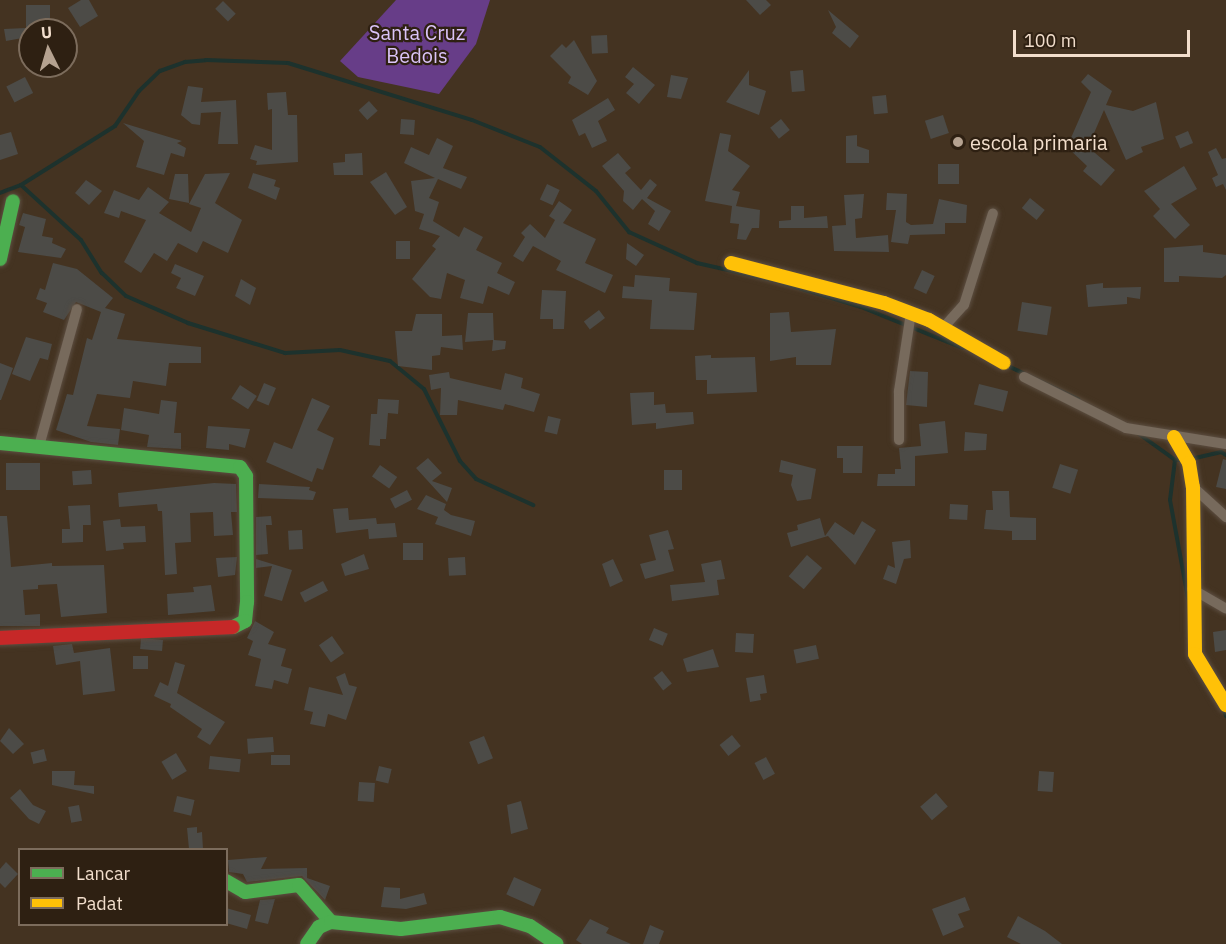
<!DOCTYPE html>
<style>
body{margin:0}
#map{position:relative;width:1226px;height:944px;overflow:hidden;background:#443321;font-family:"IBM Plex Sans",sans-serif}
div>[style]{position:absolute}
.green>*{inset:0;background:#673d88}
.stream>*{height:4px;margin:-2px;padding:0 2px;transform-origin:2px;border-radius:2px;background:#1d322d}
.building>*{inset:0;background:#4c4b47;transform-origin:0 0}
.roads{filter:drop-shadow(0 0 2px #5c4e41) drop-shadow(0 0 2px #5c4e41)}
.street>*{height:10px;margin:-5px;padding:0 5px;transform-origin:5px;border-radius:5px;background:#776a5c}
.fast>*{height:14px;margin:-7px;padding:0 7px;transform-origin:7px;border-radius:7px;background:#4caf50}
.slow>*{height:14px;margin:-7px;padding:0 7px;transform-origin:7px;border-radius:7px;background:#ffc107}
.jam>*{height:14px;margin:-7px;padding:0 7px;transform-origin:7px;border-radius:7px;background:#c62828}
.dots>*{width:16px;height:16px;translate:-50% -50%;box-sizing:border-box;border:3px solid #2e2012;border-radius:50%}
span{translate:-50% -50%;white-space:nowrap;text-align:center;line-height:1.15;-webkit-text-stroke:4.5px #2e2012;paint-order:stroke}
.park-label{font-size:20px;color:#dbc4f8}
.poi-label{font-size:20px;color:#f2decc}
.left{translate:0 -50%;text-align:left}
.legend{position:absolute;left:18px;top:848px;width:210px;height:78px;box-sizing:border-box;background:#2e2012;border:2px solid #7c6c5c;margin:0;padding:8px 10px;list-style:none;font-size:18px;color:#f2decc}
.legend li{display:flex;align-items:center;gap:12px;height:30px}
.legend b{width:30px;border:2px solid #7c6c5c}
.north{position:absolute;left:18px;top:18px;width:60px;height:60px;box-sizing:border-box;background:#2e2012;border:2px solid #7c6c5c;border-radius:50%;rotate:355deg;font-size:16px;font-weight:700;line-height:24px;text-align:center;color:#f2decc}
.north::after{content:'';display:block;margin:auto;width:21px;height:27px;background:#b5a290;clip-path:polygon(50% 0,100% 100%,50% 72%,0 100%)}
.scale{position:absolute;left:1013px;top:30px;width:177px;height:27px;box-sizing:border-box;border:3px solid #f2decc;border-top:0;padding-left:8px;font-size:18px;line-height:21px;white-space:nowrap;color:#f2decc;-webkit-text-stroke:4px #2e2012;paint-order:stroke}
</style>
<div id="map">
<div class="green">
<div style="clip-path:polygon(396px 0,490px 0,476px 44px,439px 94px,358px 77px,340px 61px)"></div>
</div>
<div class="stream">
<div style="left:21px;top:185px;width:81px;rotate:42.5deg"></div>
<div style="left:81px;top:240px;width:39px;rotate:58deg"></div>
<div style="left:102px;top:273px;width:33px;rotate:44deg"></div>
<div style="left:126px;top:296px;width:68px;rotate:23.5deg"></div>
<div style="left:188px;top:323px;width:102px;rotate:17.2deg"></div>
<div style="left:285px;top:353px;width:55px;rotate:-3.1deg"></div>
<div style="left:340px;top:350px;width:51px;rotate:12.4deg"></div>
<div style="left:390px;top:361px;width:44px;rotate:39.5deg"></div>
<div style="left:424px;top:389px;width:80px;rotate:63.4deg"></div>
<div style="left:460px;top:461px;width:24px;rotate:48deg"></div>
<div style="left:476px;top:479px;width:63px;rotate:24.5deg"></div>
<div style="left:0;top:193px;width:22px;rotate:-21deg"></div>
<div style="left:21px;top:185px;width:111px;rotate:-32.1deg"></div>
<div style="left:115px;top:126px;width:42px;rotate:-55.6deg"></div>
<div style="left:139px;top:91px;width:29px;rotate:-44deg"></div>
<div style="left:160px;top:71px;width:27px;rotate:-20deg"></div>
<div style="left:185px;top:62px;width:21px;rotate:-5deg"></div>
<div style="left:206px;top:60px;width:82px;rotate:2.1deg"></div>
<div style="left:288px;top:63px;width:193px;rotate:17.2deg"></div>
<div style="left:472px;top:120px;width:73px;rotate:21.7deg"></div>
<div style="left:540px;top:147px;width:71px;rotate:38.2deg"></div>
<div style="left:596px;top:191px;width:53px;rotate:51.2deg"></div>
<div style="left:629px;top:232px;width:75px;rotate:24.5deg"></div>
<div style="left:697px;top:263px;width:81px;rotate:12.8deg"></div>
<div style="left:776px;top:281px;width:89px;rotate:17deg"></div>
<div style="left:861px;top:307px;width:110px;rotate:21.9deg"></div>
<div style="left:1006px;top:365px;width:80px;rotate:25.3deg"></div>
<div style="left:1139px;top:434px;width:44px;rotate:35.8deg"></div>
<div style="left:1175px;top:460px;width:8px"></div>
<div style="left:1191px;top:459px;width:31px;rotate:-13deg"></div>
<div style="left:1221px;top:452px;width:6px;rotate:31deg"></div>
<div style="left:1175px;top:460px;width:40px;rotate:97.1deg"></div>
<div style="left:1170px;top:500px;width:100px;rotate:79.6deg"></div>
<div style="left:1223px;top:708px;width:9px;rotate:69deg"></div>
</div>
<div class="building">
<div style="clip-path:polygon(81px 0,89px 0,98px 16px,80px 27px,68px 8px)"></div>
<div style="clip-path:polygon(746px 0,766px 0,771px 5px,760px 15px)"></div>
<div style="left:223px;top:1px;width:18px;height:11px;rotate:45deg"></div>
<div style="clip-path:polygon(26px 5px,50px 5px,50px 29px,26px 29px,28px 37px,6px 41px,4px 29px,26px 28px)"></div>
<div style="clip-path:polygon(828px 10px,859px 36px,850px 48px,832px 33px,836px 27px)"></div>
<div style="left:607px;top:35px;width:18px;height:16px;rotate:87deg"></div>
<div style="clip-path:polygon(574px 40px,597px 81px,588px 95px,568px 83px,571px 77px,550px 56px,562px 44px,566px 48px)"></div>
<div style="clip-path:polygon(633px 67px,655px 85px,639px 104px,626px 93px,634px 84px,625px 77px)"></div>
<div style="clip-path:polygon(749px 70px,749px 85px,766px 91px,759px 115px,726px 102px)"></div>
<div style="left:803px;top:70px;width:21px;height:13px;rotate:85deg"></div>
<div style="clip-path:polygon(1088px 74px,1112px 91px,1106px 105px,1133px 111px,1156px 102px,1164px 139px,1141px 147px,1143px 152px,1126px 160px,1104px 110px,1088px 147px,1115px 170px,1101px 186px,1083px 171px,1087px 166px,1067px 147px,1091px 92px,1081px 82px)"></div>
<div style="clip-path:polygon(671px 75px,688px 78px,681px 99px,667px 97px)"></div>
<div style="left:25px;top:77px;width:18px;height:21px;rotate:63deg"></div>
<div style="clip-path:polygon(188px 86px,203px 88px,201px 102px,236px 100px,238px 144px,218px 144px,221px 112px,201px 113px,200px 125px,192px 124px,181px 115px)"></div>
<div style="clip-path:polygon(286px 92px,288px 115px,297px 115px,298px 162px,256px 165px,257px 161px,250px 159px,255px 145px,272px 150px,272px 109px,268px 110px,267px 93px)"></div>
<div style="left:886px;top:95px;width:18px;height:14px;rotate:84deg"></div>
<div style="clip-path:polygon(608px 98px,615px 110px,598px 121px,607px 141px,592px 148px,585px 133px,579px 136px,572px 120px)"></div>
<div style="left:369px;top:101px;width:13px;height:14px;rotate:48deg"></div>
<div style="left:943px;top:115px;width:19px;height:19px;rotate:72deg"></div>
<div style="left:401px;top:119px;width:14px;height:15px;rotate:4deg"></div>
<div style="left:781px;top:119px;width:14px;height:14px;rotate:51deg"></div>
<div style="clip-path:polygon(123px 123px,182px 141px,177px 143px,186px 148px,184px 157px,171px 153px,164px 175px,136px 167px,144px 141px)"></div>
<div style="left:1188px;top:131px;width:13px;height:14px;rotate:67deg"></div>
<div style="clip-path:polygon(11px 132px,18px 154px,0 160px,0 135px)"></div>
<div style="clip-path:polygon(720px 133px,731px 135px,728px 151px,750px 166px,732px 190px,740px 192px,736px 206px,760px 210px,759px 228px,752px 228px,746px 240px,737px 239px,739px 224px,730px 223px,732px 206px,705px 201px)"></div>
<div style="clip-path:polygon(857px 135px,857px 146px,869px 150px,869px 163px,846px 163px,846px 136px)"></div>
<div style="clip-path:polygon(437px 138px,453px 146px,443px 168px,467px 177px,461px 189px,438px 179px,429px 198px,439px 202px,433px 221px,459px 237px,464px 227px,483px 237px,476px 250px,502px 263px,497px 273px,515px 282px,509px 295px,488px 286px,483px 304px,460px 298px,465px 280px,447px 273px,441px 299px,430px 297px,412px 279px,436px 249px,432px 246px,440px 236px,419px 229px,424px 214px,415px 211px,411px 181px,435px 178px,404px 163px,411px 147px,429px 155px)"></div>
<div style="clip-path:polygon(1216px 148px,1222px 159px,1226px 158px,1226px 190px,1223px 184px,1216px 187px,1212px 178px,1218px 175px,1208px 152px)"></div>
<div style="clip-path:polygon(362px 153px,363px 175px,334px 175px,333px 163px,345px 162px,345px 154px)"></div>
<div style="clip-path:polygon(618px 153px,631px 168px,625px 173px,641px 190px,650px 179px,657px 185px,647px 198px,671px 211px,659px 231px,648px 224px,655px 211px,642px 199px,633px 210px,623px 201px,624px 191px,602px 166px)"></div>
<div style="left:959px;top:164px;width:20px;height:21px;rotate:90deg"></div>
<div style="clip-path:polygon(1184px 166px,1197px 189px,1171px 204px,1190px 225px,1175px 239px,1153px 216px,1160px 209px,1144px 191px)"></div>
<div style="clip-path:polygon(386px 172px,407px 207px,395px 215px,370px 182px)"></div>
<div style="clip-path:polygon(230px 173px,215px 203px,242px 220px,228px 253px,203px 241px,197px 253px,178px 243px,167px 261px,154px 253px,141px 273px,124px 262px,146px 220px,121px 211px,119px 218px,104px 213px,114px 190px,139px 200px,148px 187px,169px 202px,159px 213px,191px 232px,201px 208px,189px 204px,205px 174px)"></div>
<div style="clip-path:polygon(253px 173px,276px 180px,274px 186px,280px 188px,276px 200px,248px 188px)"></div>
<div style="clip-path:polygon(175px 174px,188px 174px,189px 203px,169px 199px)"></div>
<div style="clip-path:polygon(86px 180px,102px 191px,89px 205px,75px 193px)"></div>
<div style="left:547px;top:184px;width:14px;height:17px;rotate:25deg"></div>
<div style="clip-path:polygon(887px 193px,907px 194px,906px 222px,911px 225px,933px 224px,939px 199px,967px 205px,966px 223px,945px 223px,945px 234px,910px 235px,908px 244px,891px 242px,896px 210px,886px 210px)"></div>
<div style="clip-path:polygon(864px 194px,862px 218px,855px 219px,856px 238px,888px 235px,889px 252px,834px 251px,832px 226px,846px 225px,844px 195px)"></div>
<div style="left:1030px;top:198px;width:19px;height:13px;rotate:39deg"></div>
<div style="clip-path:polygon(559px 201px,572px 210px,563px 223px,596px 239px,585px 263px,613px 275px,605px 293px,556px 270px,561px 261px,533px 246px,523px 262px,513px 256px,525px 237px,521px 233px,530px 224px,545px 238px,555px 220px,549px 216px)"></div>
<div style="clip-path:polygon(791px 206px,804px 206px,804px 218px,827px 216px,828px 228px,779px 228px,779px 221px,791px 220px)"></div>
<div style="clip-path:polygon(23px 213px,46px 219px,42px 236px,53px 238px,52px 243px,66px 249px,61px 258px,18px 252px,25px 227px,19px 225px)"></div>
<div style="left:396px;top:241px;width:14px;height:18px"></div>
<div style="clip-path:polygon(627px 243px,644px 255px,636px 266px,626px 259px)"></div>
<div style="clip-path:polygon(1203px 245px,1203px 252px,1226px 255px,1226px 275px,1222px 278px,1179px 276px,1179px 282px,1164px 282px,1164px 248px)"></div>
<div style="clip-path:polygon(53px 263px,77px 269px,113px 298px,105px 308px,125px 314px,117px 339px,201px 347px,201px 363px,169px 363px,166px 386px,133px 381px,130px 398px,97px 394px,87px 426px,120px 429px,118px 445px,91px 442px,56px 430px,67px 394px,73px 395px,87px 338px,92px 340px,101px 312px,76px 302px,64px 320px,43px 312px,47px 303px,36px 299px,40px 288px,45px 290px)"></div>
<div style="clip-path:polygon(175px 264px,204px 276px,195px 296px,176px 288px,181px 278px,171px 273px)"></div>
<div style="left:922px;top:270px;width:14px;height:20px;rotate:25deg"></div>
<div style="clip-path:polygon(635px 275px,670px 278px,669px 291px,697px 293px,694px 330px,650px 329px,652px 300px,622px 298px,623px 286px,634px 287px)"></div>
<div style="clip-path:polygon(241px 279px,256px 288px,250px 305px,235px 296px)"></div>
<div style="clip-path:polygon(1103px 283px,1103px 288px,1141px 287px,1140px 299px,1127px 297px,1127px 304px,1088px 307px,1086px 285px)"></div>
<div style="clip-path:polygon(542px 290px,566px 291px,564px 329px,553px 329px,553px 319px,540px 319px)"></div>
<div style="left:1022px;top:302px;width:30px;height:29px;rotate:9deg"></div>
<div style="left:599px;top:310px;width:10px;height:19px;rotate:53deg"></div>
<div style="clip-path:polygon(789px 312px,791px 332px,836px 329px,831px 365px,796px 365px,796px 357px,770px 361px,770px 313px)"></div>
<div style="clip-path:polygon(468px 313px,493px 313px,494px 340px,506px 341px,505px 349px,492px 351px,493px 340px,465px 342px)"></div>
<div style="clip-path:polygon(416px 314px,442px 314px,442px 336px,462px 335px,463px 350px,441px 347px,440px 355px,432px 356px,432px 370px,398px 366px,395px 331px,412px 331px)"></div>
<div style="clip-path:polygon(26px 337px,52px 344px,48px 360px,40px 358px,30px 381px,12px 374px)"></div>
<div style="clip-path:polygon(711px 355px,711px 358px,755px 357px,757px 392px,707px 394px,707px 380px,696px 380px,695px 356px)"></div>
<div style="clip-path:polygon(0 363px,13px 368px,1px 400px,0 400px)"></div>
<div style="clip-path:polygon(910px 371px,928px 372px,927px 407px,906px 405px)"></div>
<div style="clip-path:polygon(449px 372px,450px 378px,501px 390px,505px 373px,523px 378px,521px 388px,540px 394px,534px 412px,505px 404px,503px 410px,458px 400px,457px 415px,440px 415px,441px 388px,431px 390px,429px 375px)"></div>
<div style="left:264px;top:383px;width:13px;height:19px;rotate:23deg"></div>
<div style="left:979px;top:384px;width:30px;height:21px;rotate:14deg"></div>
<div style="left:240px;top:385px;width:20px;height:16px;rotate:33deg"></div>
<div style="clip-path:polygon(654px 392px,654px 405px,665px 404px,666px 413px,693px 412px,694px 424px,656px 429px,656px 423px,632px 425px,630px 393px)"></div>
<div style="clip-path:polygon(312px 398px,330px 406px,317px 430px,334px 438px,323px 470px,317px 468px,312px 482px,266px 462px,274px 442px,292px 449px)"></div>
<div style="clip-path:polygon(378px 399px,399px 400px,398px 414px,388px 413px,386px 439px,380px 439px,380px 446px,369px 445px,371px 414px,377px 414px)"></div>
<div style="clip-path:polygon(161px 400px,177px 402px,174px 433px,181px 433px,181px 449px,147px 447px,149px 435px,121px 430px,124px 408px,159px 414px)"></div>
<div style="left:548px;top:416px;width:13px;height:16px;rotate:13deg"></div>
<div style="clip-path:polygon(945px 421px,948px 453px,915px 456px,915px 486px,877px 486px,878px 474px,895px 474px,895px 469px,901px 469px,899px 448px,921px 446px,919px 424px)"></div>
<div style="clip-path:polygon(208px 426px,250px 429px,245px 448px,229px 444px,229px 450px,206px 448px)"></div>
<div style="clip-path:polygon(965px 432px,987px 434px,986px 450px,964px 451px)"></div>
<div style="clip-path:polygon(837px 446px,863px 446px,862px 473px,843px 473px,843px 458px,837px 458px)"></div>
<div style="clip-path:polygon(428px 458px,442px 473px,432px 481px,452px 488px,447px 502px,416px 468px)"></div>
<div style="clip-path:polygon(1223px 459px,1226px 460px,1226px 489px,1216px 487px)"></div>
<div style="clip-path:polygon(781px 460px,816px 469px,811px 499px,797px 501px,791px 485px,793px 475px,779px 472px)"></div>
<div style="left:40px;top:463px;width:27px;height:34px;rotate:90deg"></div>
<div style="left:1060px;top:464px;width:19px;height:25px;rotate:18deg"></div>
<div style="left:380px;top:465px;width:21px;height:14px;rotate:35deg"></div>
<div style="left:91px;top:470px;width:14px;height:19px;rotate:86deg"></div>
<div style="left:664px;top:470px;width:18px;height:20px"></div>
<div style="clip-path:polygon(214px 483px,236px 484px,237px 512px,231px 512px,233px 535px,214px 536px,213px 512px,190px 513px,191px 542px,175px 543px,177px 574px,165px 575px,162px 511px,158px 511px,157px 504px,119px 507px,118px 493px)"></div>
<div style="clip-path:polygon(259px 484px,310px 487px,309px 490px,316px 492px,313px 500px,258px 498px)"></div>
<div style="left:407px;top:490px;width:11px;height:19px;rotate:63deg"></div>
<div style="clip-path:polygon(992px 491px,1009px 491px,1010px 517px,1036px 518px,1036px 540px,1012px 540px,1012px 531px,984px 529px,986px 510px,993px 510px)"></div>
<div style="clip-path:polygon(426px 495px,446px 504px,444px 510px,451px 515px,475px 521px,471px 536px,435px 524px,438px 517px,417px 509px)"></div>
<div style="left:950px;top:504px;width:18px;height:15px;rotate:3deg"></div>
<div style="clip-path:polygon(90px 505px,91px 525px,83px 525px,83px 542px,62px 543px,62px 529px,70px 529px,68px 506px)"></div>
<div style="clip-path:polygon(348px 508px,349px 520px,376px 518px,377px 524px,395px 523px,397px 537px,369px 539px,368px 529px,336px 533px,333px 509px)"></div>
<div style="clip-path:polygon(0 516px,7px 516px,11px 567px,52px 563px,52px 566px,104px 565px,107px 613px,61px 617px,57px 584px,38px 585px,38px 589px,23px 590px,25px 615px,40px 614px,40px 626px,0 626px)"></div>
<div style="clip-path:polygon(271px 516px,272px 525px,266px 525px,268px 554px,256px 555px,256px 517px)"></div>
<div style="clip-path:polygon(820px 518px,825px 536px,835px 522px,854px 535px,862px 521px,876px 530px,855px 565px,828px 536px,791px 547px,787px 533px,798px 530px,797px 525px)"></div>
<div style="clip-path:polygon(120px 519px,121px 527px,145px 526px,146px 542px,123px 543px,124px 549px,106px 551px,103px 521px)"></div>
<div style="left:302px;top:530px;width:19px;height:14px;rotate:87deg"></div>
<div style="clip-path:polygon(668px 530px,674px 549px,668px 550px,674px 571px,645px 579px,640px 564px,656px 560px,649px 535px)"></div>
<div style="clip-path:polygon(910px 540px,911px 558px,904px 559px,896px 584px,883px 579px,888px 565px,895px 568px,892px 542px)"></div>
<div style="left:403px;top:543px;width:20px;height:17px"></div>
<div style="clip-path:polygon(364px 554px,369px 569px,345px 576px,341px 564px)"></div>
<div style="left:807px;top:555px;width:20px;height:28px;rotate:41deg"></div>
<div style="clip-path:polygon(237px 557px,235px 575px,218px 577px,216px 558px)"></div>
<div style="left:465px;top:557px;width:18px;height:17px;rotate:87deg"></div>
<div style="clip-path:polygon(256px 559px,292px 570px,282px 601px,264px 596px,272px 566px,256px 568px)"></div>
<div style="clip-path:polygon(613px 559px,623px 581px,610px 587px,602px 564px)"></div>
<div style="clip-path:polygon(721px 560px,725px 579px,717px 580px,719px 595px,672px 601px,670px 585px,705px 582px,701px 564px)"></div>
<div style="left:323px;top:581px;width:11px;height:26px;rotate:63deg"></div>
<div style="clip-path:polygon(211px 585px,215px 611px,168px 615px,167px 594px,194px 592px,193px 587px)"></div>
<div style="clip-path:polygon(255px 621px,274px 632px,268px 644px,286px 649px,281px 666px,292px 669px,288px 684px,274px 680px,272px 689px,255px 686px,261px 659px,248px 655px,253px 641px,247px 638px)"></div>
<div style="left:654px;top:628px;width:15px;height:13px;rotate:23deg"></div>
<div style="clip-path:polygon(1226px 630px,1226px 650px,1215px 652px,1213px 632px)"></div>
<div style="left:736px;top:633px;width:18px;height:19px;rotate:3deg"></div>
<div style="left:332px;top:636px;width:21px;height:16px;rotate:55deg"></div>
<div style="left:163px;top:640px;width:11px;height:22px;rotate:95deg"></div>
<div style="clip-path:polygon(72px 644px,74px 653px,110px 648px,115px 691px,83px 695px,80px 661px,56px 665px,53px 646px)"></div>
<div style="left:816px;top:645px;width:14px;height:23px;rotate:78deg"></div>
<div style="clip-path:polygon(713px 649px,719px 667px,687px 672px,683px 659px)"></div>
<div style="left:133px;top:656px;width:15px;height:13px"></div>
<div style="clip-path:polygon(175px 662px,185px 665px,177px 693px,225px 722px,210px 745px,197px 737px,202px 729px,170px 707px,171px 704px,154px 696px,160px 682px,168px 686px)"></div>
<div style="left:662px;top:671px;width:16px;height:11px;rotate:52deg"></div>
<div style="clip-path:polygon(345px 673px,349px 685px,357px 687px,346px 720px,328px 714px,325px 727px,310px 724px,313px 712px,304px 710px,309px 687px,343px 695px,336px 677px)"></div>
<div style="clip-path:polygon(764px 675px,767px 693px,760px 694px,761px 700px,750px 702px,746px 678px)"></div>
<div style="clip-path:polygon(9px 728px,24px 744px,13px 754px,0 741px)"></div>
<div style="left:732px;top:735px;width:14px;height:16px;rotate:51deg"></div>
<div style="left:484px;top:736px;width:24px;height:16px;rotate:68deg"></div>
<div style="left:273px;top:737px;width:15px;height:26px;rotate:86deg"></div>
<div style="left:44px;top:749px;width:12px;height:14px;rotate:76deg"></div>
<div style="left:176px;top:753px;width:21px;height:17px;rotate:59deg"></div>
<div style="left:271px;top:755px;width:19px;height:10px"></div>
<div style="left:210px;top:756px;width:31px;height:13px;rotate:6deg"></div>
<div style="left:766px;top:757px;width:19px;height:13px;rotate:62deg"></div>
<div style="left:379px;top:766px;width:13px;height:15px;rotate:13deg"></div>
<div style="clip-path:polygon(52px 771px,75px 771px,74px 785px,94px 786px,94px 794px,52px 785px)"></div>
<div style="left:1039px;top:771px;width:15px;height:20px;rotate:4deg"></div>
<div style="left:359px;top:782px;width:16px;height:19px;rotate:4deg"></div>
<div style="clip-path:polygon(20px 789px,33px 805px,46px 811px,39px 824px,29px 819px,10px 798px)"></div>
<div style="left:936px;top:793px;width:18px;height:21px;rotate:49deg"></div>
<div style="left:177px;top:796px;width:18px;height:16px;rotate:13deg"></div>
<div style="clip-path:polygon(521px 801px,528px 829px,511px 834px,507px 805px)"></div>
<div style="left:79px;top:805px;width:16px;height:11px;rotate:79deg"></div>
<div style="clip-path:polygon(197px 827px,197px 833px,202px 832px,203px 849px,189px 849px,187px 828px)"></div>
<div style="clip-path:polygon(267px 857px,261px 869px,307px 868px,307px 878px,330px 886px,325px 900px,302px 876px,247px 882px,243px 874px,229px 872px,228px 860px)"></div>
<div style="clip-path:polygon(6px 862px,18px 874px,5px 888px,0 883px,0 869px)"></div>
<div style="left:514px;top:877px;width:30px;height:19px;rotate:24deg"></div>
<div style="clip-path:polygon(384px 887px,400px 888px,400px 899px,424px 893px,427px 904px,406px 909px,381px 907px)"></div>
<div style="clip-path:polygon(965px 897px,970px 910px,958px 914px,964px 927px,943px 936px,932px 909px)"></div>
<div style="clip-path:polygon(275px 899px,268px 924px,255px 921px,260px 900px)"></div>
<div style="clip-path:polygon(226px 908px,251px 915px,247px 929px,226px 923px)"></div>
<div style="clip-path:polygon(1018px 916px,1045px 931px,1062px 944px,1021px 944px,1007px 937px)"></div>
<div style="clip-path:polygon(590px 919px,609px 928px,606px 933px,631px 944px,582px 944px,576px 940px)"></div>
<div style="clip-path:polygon(650px 925px,664px 931px,659px 944px,643px 944px)"></div>
</div>
<div class="roads">
<div class="street">
<div style="left:943px;top:328px;width:31px;rotate:-48deg"></div>
<div style="left:964px;top:305px;width:96px;rotate:-72.5deg"></div>
<div style="left:1024px;top:377px;width:114px;rotate:26.6deg"></div>
<div style="left:1126px;top:428px;width:101px;rotate:9.1deg"></div>
<div style="left:899px;top:440px;width:49px;rotate:-90deg"></div>
<div style="left:899px;top:391px;width:79px;rotate:-81.3deg"></div>
<div style="left:39px;top:446px;width:142px;rotate:-74.5deg"></div>
<div style="left:1193px;top:487px;width:45px;rotate:42.3deg"></div>
<div style="left:1192px;top:589px;width:39px;rotate:30deg"></div>
</div>
<div class="fast">
<div style="left:0;top:259px;width:59px;rotate:-77.4deg"></div>
<div style="left:0;top:443px;width:241px;rotate:5.7deg"></div>
<div style="left:240px;top:467px;width:11px;rotate:56deg"></div>
<div style="left:246px;top:476px;width:126px;rotate:89.5deg"></div>
<div style="left:247px;top:602px;width:19px;rotate:96deg"></div>
<div style="left:245px;top:621px;width:13px;rotate:153deg"></div>
<div style="left:226px;top:881px;width:22px;rotate:30deg"></div>
<div style="left:245px;top:892px;width:54px;rotate:-7.4deg"></div>
<div style="left:299px;top:885px;width:49px;rotate:49.1deg"></div>
<div style="left:307px;top:944px;width:21px;rotate:-55deg"></div>
<div style="left:319px;top:927px;width:13px;rotate:-23deg"></div>
<div style="left:331px;top:922px;width:70px;rotate:5.7deg"></div>
<div style="left:401px;top:929px;width:100px;rotate:-6.9deg"></div>
<div style="left:500px;top:917px;width:31px;rotate:17deg"></div>
<div style="left:530px;top:926px;width:32px;rotate:34deg"></div>
</div>
<div class="slow">
<div style="left:731px;top:263px;width:158px;rotate:14.7deg"></div>
<div style="left:884px;top:303px;width:48px;rotate:20.7deg"></div>
<div style="left:929px;top:320px;width:86px;rotate:29.8deg"></div>
<div style="left:1174px;top:437px;width:30px;rotate:60deg"></div>
<div style="left:1189px;top:463px;width:24px;rotate:81deg"></div>
<div style="left:1193px;top:487px;width:167px;rotate:89.3deg"></div>
<div style="left:1195px;top:654px;width:60px;rotate:58.7deg"></div>
</div>
<div class="jam">
<div style="left:0;top:638px;width:233px;rotate:-2.7deg"></div>
</div>
</div>
<div class="dots">
<div style="left:958px;top:142px;background:#b5a290"></div>
</div>
<div class="park-label">
<span style="left:417px;top:44px">Santa Cruz<br>Bedois</span>
</div>
<div class="poi-label">
<span class="left" style="left:970px;top:142px">escola primaria</span>
</div>
<ul class="legend">
<li><b style="height:8px;background:#4caf50"></b>Lancar</li>
<li><b style="height:8px;background:#ffc107"></b>Padat</li>
</ul>
<div class="north">U</div>
<div class="scale">100 m</div>
</div>
